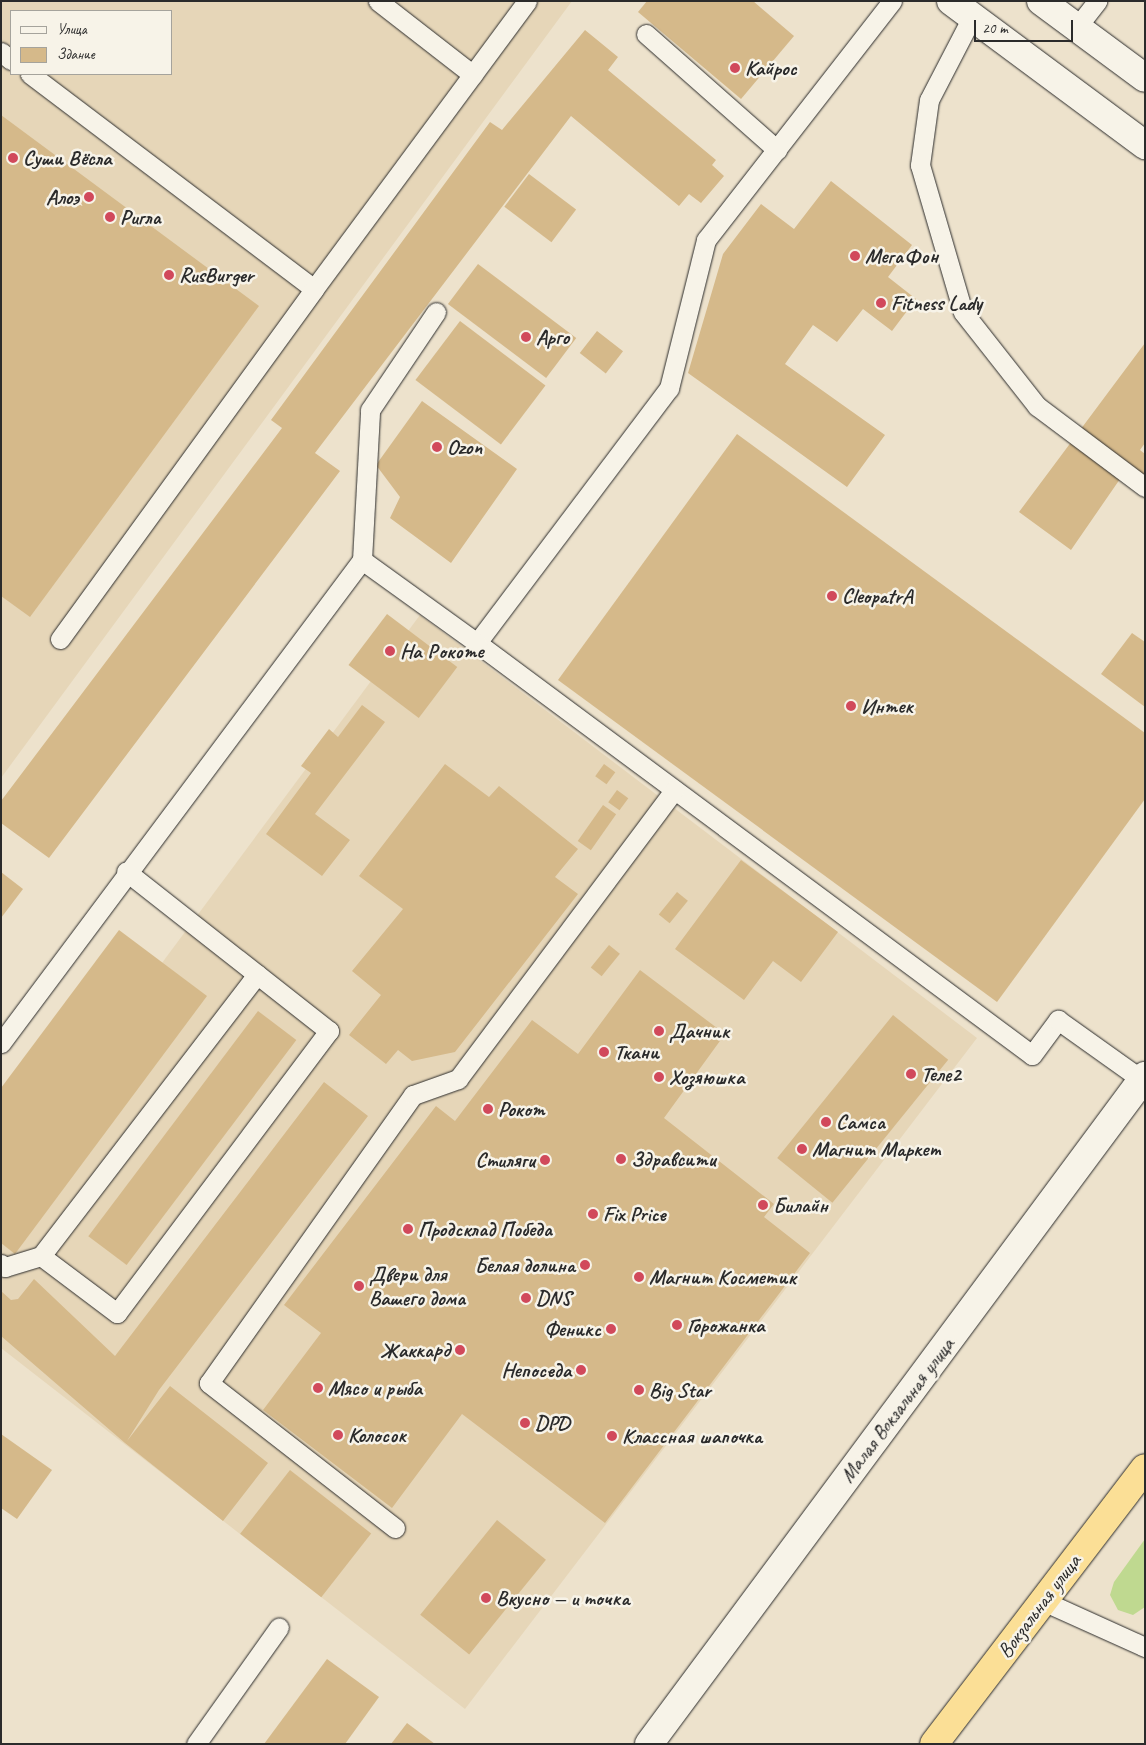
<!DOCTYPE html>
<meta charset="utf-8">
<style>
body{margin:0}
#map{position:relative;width:1146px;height:1745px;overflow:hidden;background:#ede2cc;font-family:Caveat,sans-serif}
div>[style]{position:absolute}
.built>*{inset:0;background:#e6d6b8}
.green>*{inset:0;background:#bfd990}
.building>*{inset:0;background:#d5b98a;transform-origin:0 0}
.roads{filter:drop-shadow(0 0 1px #2b2b2b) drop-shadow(0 0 1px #2b2b2b)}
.lane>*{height:19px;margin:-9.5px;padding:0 9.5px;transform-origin:9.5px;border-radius:9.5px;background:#f7f3e8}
.secondary>*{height:28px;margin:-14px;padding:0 14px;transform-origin:14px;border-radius:14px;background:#f7f3e8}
.highway>*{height:28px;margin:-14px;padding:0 14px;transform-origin:14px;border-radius:14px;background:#fbdf96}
.dots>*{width:14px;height:14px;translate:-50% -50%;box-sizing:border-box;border:2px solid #f7f3e8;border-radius:50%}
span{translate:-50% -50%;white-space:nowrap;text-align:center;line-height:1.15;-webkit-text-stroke:5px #f7f3e8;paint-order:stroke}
.poi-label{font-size:21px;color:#2b2b2b;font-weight:700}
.left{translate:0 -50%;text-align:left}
.right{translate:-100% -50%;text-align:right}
.street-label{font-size:21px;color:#2b2b2b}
.frame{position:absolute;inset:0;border:2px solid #2b2b2b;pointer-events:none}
.legend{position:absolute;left:10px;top:10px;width:162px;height:65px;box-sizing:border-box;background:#f7f3e8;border:1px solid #a5a39c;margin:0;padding:6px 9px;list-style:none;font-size:15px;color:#2b2b2b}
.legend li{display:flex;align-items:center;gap:10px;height:25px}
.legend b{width:25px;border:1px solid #a5a39c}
.scale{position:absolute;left:974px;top:20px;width:99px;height:22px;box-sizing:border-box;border:2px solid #2b2b2b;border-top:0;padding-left:6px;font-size:15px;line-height:18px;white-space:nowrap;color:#2b2b2b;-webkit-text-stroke:4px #f7f3e8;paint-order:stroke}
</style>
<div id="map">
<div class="built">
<div style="clip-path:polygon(evenodd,1px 1px,572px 1px,1px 778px,1px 1px,11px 11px,171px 11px,171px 74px,11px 74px,11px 11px)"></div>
<div style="clip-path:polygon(420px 615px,977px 1038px,465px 1709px,1px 1348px,1px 1180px)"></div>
</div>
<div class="green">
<div style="clip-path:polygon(1145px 1539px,1145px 1607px,1133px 1615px,1118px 1610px,1110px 1595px,1114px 1582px)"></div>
</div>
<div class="building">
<div style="clip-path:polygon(647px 1px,753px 1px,794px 36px,741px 99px,638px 12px)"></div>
<div style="clip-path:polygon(585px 30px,618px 57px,608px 70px,716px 160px,712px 165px,724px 176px,701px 203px,689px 194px,679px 206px,571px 116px,315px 453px,340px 471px,49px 858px,1px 823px,1px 801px,282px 428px,271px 420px,490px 122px,502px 130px)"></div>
<div style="clip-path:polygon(1px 115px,259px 306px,30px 617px,1px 596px)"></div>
<div style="left:529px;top:174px;width:59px;height:41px;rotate:37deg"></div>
<div style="clip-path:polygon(831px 181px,912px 245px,888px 277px,916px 299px,892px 331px,863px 309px,837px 342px,813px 325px,785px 364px,885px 435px,847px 487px,688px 373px,723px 254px,761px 204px,794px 229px)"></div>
<div style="left:478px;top:264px;width:123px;height:50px;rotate:37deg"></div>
<div style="left:460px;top:321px;width:107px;height:74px;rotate:37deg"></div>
<div style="left:597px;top:331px;width:33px;height:28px;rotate:38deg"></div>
<div style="clip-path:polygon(1145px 343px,1145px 443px,1140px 450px,1145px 454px,1145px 495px,1120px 479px,1071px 550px,1019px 512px)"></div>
<div style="clip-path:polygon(422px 401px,517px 469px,451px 563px,390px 518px,400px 497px,376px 465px)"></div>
<div style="clip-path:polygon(737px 434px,1145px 733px,1145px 799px,997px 1002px,558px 680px)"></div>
<div style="left:387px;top:614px;width:88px;height:64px;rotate:37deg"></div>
<div style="clip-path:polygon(1132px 633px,1145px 642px,1145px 707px,1101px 674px)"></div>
<div style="clip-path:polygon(362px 705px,385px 722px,315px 814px,350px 840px,322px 876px,266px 834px,311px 773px,301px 766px,329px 729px,338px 737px)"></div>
<div style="clip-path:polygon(445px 764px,489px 797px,499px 786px,578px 849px,555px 877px,578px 894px,455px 1052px,412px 1061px,398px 1050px,386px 1064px,349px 1035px,381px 995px,352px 971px,403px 909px,359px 876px)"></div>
<div style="left:604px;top:764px;width:14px;height:15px;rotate:36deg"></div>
<div style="left:617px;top:790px;width:14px;height:15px;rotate:36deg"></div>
<div style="left:603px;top:805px;width:16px;height:44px;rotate:35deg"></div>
<div style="clip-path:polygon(741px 860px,838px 932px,801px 982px,773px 961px,744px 1000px,675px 949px)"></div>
<div style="clip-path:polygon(1px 872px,23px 889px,1px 918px)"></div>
<div style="left:677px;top:892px;width:14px;height:29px;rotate:39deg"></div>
<div style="clip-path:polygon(119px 930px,207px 996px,15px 1254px,1px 1243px,1px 1088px)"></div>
<div style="left:609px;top:945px;width:14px;height:29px;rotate:39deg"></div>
<div style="clip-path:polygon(640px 970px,725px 1034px,664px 1118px,774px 1204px,764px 1217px,810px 1253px,605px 1523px,462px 1414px,392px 1508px,263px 1410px,321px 1333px,284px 1305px,436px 1106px,455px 1121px,532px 1020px,578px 1054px)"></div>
<div style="left:258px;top:1011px;width:48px;height:282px;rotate:37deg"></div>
<div style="left:893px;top:1015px;width:71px;height:184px;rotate:39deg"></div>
<div style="clip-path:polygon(324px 1082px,368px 1116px,159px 1390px,127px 1441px,170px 1386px,268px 1463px,223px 1521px,125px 1443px,1px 1336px,1px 1291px,11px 1300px,18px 1299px,34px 1279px,115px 1356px)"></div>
<div style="clip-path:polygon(1px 1434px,52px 1470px,17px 1519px,1px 1508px)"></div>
<div style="left:290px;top:1470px;width:103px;height:81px;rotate:38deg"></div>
<div style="left:497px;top:1520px;width:63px;height:122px;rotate:39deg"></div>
<div style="clip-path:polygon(327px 1659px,379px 1697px,345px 1744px,264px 1744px)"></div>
<div style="clip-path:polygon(407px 1723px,435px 1744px,391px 1744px)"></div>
</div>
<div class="roads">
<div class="lane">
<div style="left:378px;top:1px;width:120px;rotate:37.9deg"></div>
<div style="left:892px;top:1px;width:303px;rotate:127.9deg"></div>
<div style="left:706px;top:240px;width:153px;rotate:104deg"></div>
<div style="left:669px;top:388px;width:319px;rotate:127deg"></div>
<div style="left:477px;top:643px;width:691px;rotate:36.59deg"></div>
<div style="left:1032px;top:1055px;width:44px;rotate:-53.4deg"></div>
<div style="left:1058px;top:1020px;width:103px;rotate:35.5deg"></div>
<div style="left:972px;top:17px;width:93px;rotate:117.4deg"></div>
<div style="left:929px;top:100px;width:66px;rotate:97.9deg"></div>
<div style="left:920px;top:165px;width:153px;rotate:73.7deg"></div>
<div style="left:963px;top:312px;width:120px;rotate:51.8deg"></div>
<div style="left:1037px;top:406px;width:135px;rotate:36.9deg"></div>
<div style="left:1077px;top:27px;width:33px;rotate:-52deg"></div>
<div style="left:646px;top:34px;width:175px;rotate:41.5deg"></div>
<div style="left:1px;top:52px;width:13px;rotate:39deg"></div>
<div style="left:30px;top:74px;width:356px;rotate:37.1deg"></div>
<div style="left:314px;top:289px;width:358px;rotate:-53.5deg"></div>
<div style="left:362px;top:560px;width:150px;rotate:-86.9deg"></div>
<div style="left:370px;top:410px;width:118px;rotate:-56deg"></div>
<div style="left:60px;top:639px;width:432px;rotate:-54deg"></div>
<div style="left:1px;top:1043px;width:603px;rotate:-53.23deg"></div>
<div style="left:362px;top:560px;width:142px;rotate:35.8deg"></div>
<div style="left:41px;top:1256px;width:355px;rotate:-52.5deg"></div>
<div style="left:1px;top:1264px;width:5px;rotate:37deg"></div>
<div style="left:5px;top:1267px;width:38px;rotate:-17deg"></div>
<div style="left:41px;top:1256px;width:95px;rotate:36.9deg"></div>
<div style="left:117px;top:1313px;width:353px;rotate:-53.1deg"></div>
<div style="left:329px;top:1031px;width:258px;rotate:-141.8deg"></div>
<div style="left:395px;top:1528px;width:236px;rotate:-142.1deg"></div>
<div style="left:209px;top:1383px;width:353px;rotate:-54.7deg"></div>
<div style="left:413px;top:1095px;width:48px;rotate:-19.6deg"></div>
<div style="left:458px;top:1079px;width:361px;rotate:-53.2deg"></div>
<div style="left:1043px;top:1601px;width:112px;rotate:24.3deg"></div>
<div style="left:196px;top:1744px;width:143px;rotate:-54.6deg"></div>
</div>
<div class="secondary">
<div style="left:951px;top:1px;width:242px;rotate:36.6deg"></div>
<div style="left:1041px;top:1px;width:129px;rotate:36.5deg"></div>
<div style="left:649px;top:1744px;width:832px;rotate:-53.41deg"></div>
</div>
<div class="highway">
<div style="left:934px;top:1744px;width:347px;rotate:-52.6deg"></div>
</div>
</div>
<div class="dots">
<div style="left:735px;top:68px;background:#d1495b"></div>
<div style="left:13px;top:158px;background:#d1495b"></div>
<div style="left:89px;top:197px;background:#d1495b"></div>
<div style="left:110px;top:217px;background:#d1495b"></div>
<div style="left:855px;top:256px;background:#d1495b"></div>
<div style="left:169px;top:275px;background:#d1495b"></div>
<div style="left:881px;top:303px;background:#d1495b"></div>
<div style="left:526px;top:337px;background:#d1495b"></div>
<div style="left:437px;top:447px;background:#d1495b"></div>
<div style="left:832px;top:596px;background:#d1495b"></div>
<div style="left:390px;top:651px;background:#d1495b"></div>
<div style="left:851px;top:706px;background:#d1495b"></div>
<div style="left:659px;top:1031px;background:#d1495b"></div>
<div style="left:604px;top:1052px;background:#d1495b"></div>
<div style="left:911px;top:1074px;background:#d1495b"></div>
<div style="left:659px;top:1077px;background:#d1495b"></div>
<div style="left:488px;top:1109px;background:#d1495b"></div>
<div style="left:826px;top:1122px;background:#d1495b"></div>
<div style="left:802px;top:1149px;background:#d1495b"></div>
<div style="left:621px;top:1159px;background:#d1495b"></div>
<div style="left:545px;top:1160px;background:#d1495b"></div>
<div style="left:763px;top:1205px;background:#d1495b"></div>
<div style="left:593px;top:1214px;background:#d1495b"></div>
<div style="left:408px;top:1229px;background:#d1495b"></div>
<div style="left:585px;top:1265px;background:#d1495b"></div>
<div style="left:639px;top:1277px;background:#d1495b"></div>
<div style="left:359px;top:1286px;background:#d1495b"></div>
<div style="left:526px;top:1298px;background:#d1495b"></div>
<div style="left:677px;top:1325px;background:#d1495b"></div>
<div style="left:611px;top:1329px;background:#d1495b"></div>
<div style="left:460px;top:1350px;background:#d1495b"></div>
<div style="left:581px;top:1370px;background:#d1495b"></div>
<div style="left:318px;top:1388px;background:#d1495b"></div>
<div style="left:639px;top:1390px;background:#d1495b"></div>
<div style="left:525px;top:1423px;background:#d1495b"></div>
<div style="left:338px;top:1435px;background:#d1495b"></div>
<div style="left:612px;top:1436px;background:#d1495b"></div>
<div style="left:486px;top:1598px;background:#d1495b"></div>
</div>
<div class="poi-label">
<span class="left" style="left:745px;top:68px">Кайрос</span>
<span class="left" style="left:23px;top:158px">Суши Вёсла</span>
<span class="right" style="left:79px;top:197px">Алоэ</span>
<span class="left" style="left:120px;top:217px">Ригла</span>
<span class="left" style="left:865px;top:256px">МегаФон</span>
<span class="left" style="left:179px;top:275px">RusBurger</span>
<span class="left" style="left:891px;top:303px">Fitness Lady</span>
<span class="left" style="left:536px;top:337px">Арго</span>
<span class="left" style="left:447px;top:447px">Ozon</span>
<span class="left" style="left:842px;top:596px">CleopatrA</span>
<span class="left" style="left:400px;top:651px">На Рокоте</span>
<span class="left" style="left:861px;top:706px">Интек</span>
<span class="left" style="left:669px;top:1031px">Дачник</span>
<span class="left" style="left:614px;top:1052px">Ткани</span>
<span class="left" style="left:921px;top:1074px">Теле2</span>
<span class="left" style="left:669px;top:1077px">Хозяюшка</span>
<span class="left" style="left:498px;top:1109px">Рокот</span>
<span class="left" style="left:836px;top:1122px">Самса</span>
<span class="left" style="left:812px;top:1149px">Магнит Маркет</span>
<span class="left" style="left:631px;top:1159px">Здравсити</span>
<span class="right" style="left:535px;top:1160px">Стиляги</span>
<span class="left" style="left:773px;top:1205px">Билайн</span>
<span class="left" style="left:603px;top:1214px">Fix Price</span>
<span class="left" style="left:418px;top:1229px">Продсклад Победа</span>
<span class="right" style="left:575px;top:1265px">Белая долина</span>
<span class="left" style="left:369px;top:1286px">Двери для<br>Вашего дома</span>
<span class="left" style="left:649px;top:1277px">Магнит Косметик</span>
<span class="left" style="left:536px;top:1298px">DNS</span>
<span class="left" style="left:687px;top:1325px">Горожанка</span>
<span class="right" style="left:601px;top:1329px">Феникс</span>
<span class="right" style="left:450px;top:1350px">Жаккард</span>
<span class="right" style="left:571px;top:1370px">Непоседа</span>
<span class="left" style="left:328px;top:1388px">Мясо и рыба</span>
<span class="left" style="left:649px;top:1390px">Big Star</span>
<span class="left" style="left:535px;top:1423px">DPD</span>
<span class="left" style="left:348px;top:1435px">Колосок</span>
<span class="left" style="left:622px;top:1436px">Классная шапочка</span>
<span class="left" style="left:496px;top:1598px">Вкусно — и точка</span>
</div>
<div class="street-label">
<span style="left:897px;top:1410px;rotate:-53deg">Малая Вокзальная улица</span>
<span style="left:1039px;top:1606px;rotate:-53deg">Вокзальная улица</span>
</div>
<div class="frame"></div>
<ul class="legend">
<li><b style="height:6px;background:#f7f3e8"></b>Улица</li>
<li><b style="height:14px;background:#d5b98a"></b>Здание</li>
</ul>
<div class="scale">20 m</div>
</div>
